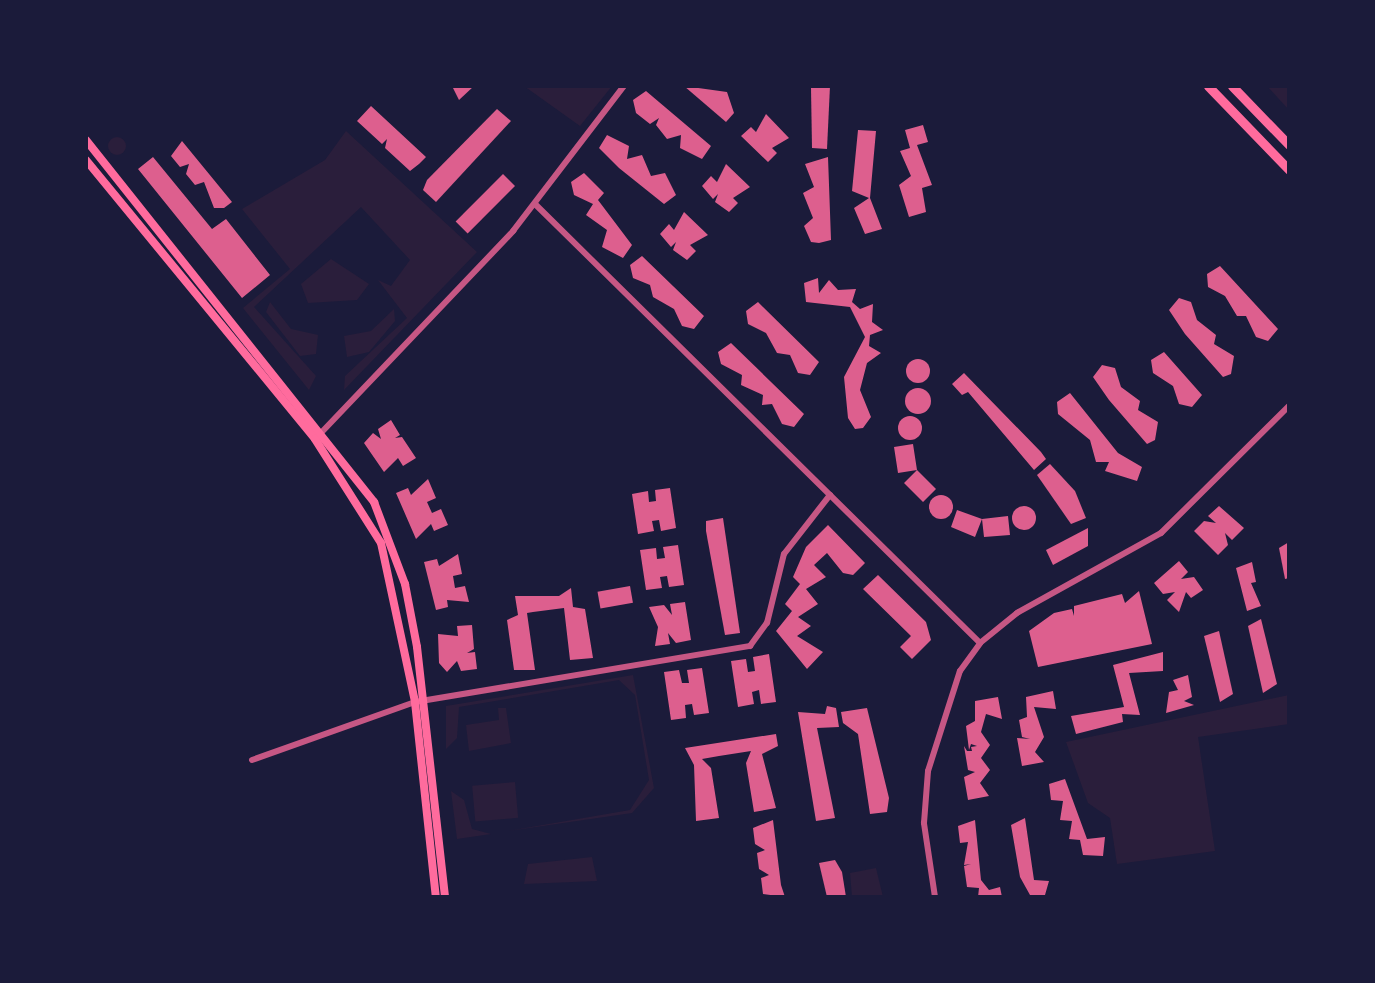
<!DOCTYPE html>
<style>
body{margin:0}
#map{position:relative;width:1375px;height:983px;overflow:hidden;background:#1b1b3a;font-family:"Nunito Sans",sans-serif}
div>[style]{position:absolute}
.green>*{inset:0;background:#2a1e3b;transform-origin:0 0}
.round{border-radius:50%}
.building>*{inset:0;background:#dd5f8e;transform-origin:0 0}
.minor>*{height:6px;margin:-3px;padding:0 3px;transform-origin:3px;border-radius:3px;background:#c65784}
.secondary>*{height:8px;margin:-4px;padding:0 4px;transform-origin:4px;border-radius:4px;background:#ff6b9d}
.primary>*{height:9px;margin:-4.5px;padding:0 4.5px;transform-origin:4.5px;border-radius:4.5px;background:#ff6b9d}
span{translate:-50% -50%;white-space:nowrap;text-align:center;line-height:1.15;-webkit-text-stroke:8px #1b1b3a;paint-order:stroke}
.frame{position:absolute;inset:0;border:88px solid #1b1b3a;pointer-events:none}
</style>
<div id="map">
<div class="green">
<div style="clip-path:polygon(524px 86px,612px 86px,580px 126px)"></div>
<div style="clip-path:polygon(1267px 86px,1289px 86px,1289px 110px)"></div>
<div style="clip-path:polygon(346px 131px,477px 252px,344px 390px,345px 376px,407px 318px,378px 280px,391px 286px,410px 260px,361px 207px,254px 307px,316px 376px,309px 390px,243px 308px,290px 269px,242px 209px,325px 160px)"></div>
<div class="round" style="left:108px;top:137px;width:18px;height:18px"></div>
<div style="clip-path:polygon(331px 259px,369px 284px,357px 300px,308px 303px,301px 284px)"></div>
<div style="clip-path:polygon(270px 302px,291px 329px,318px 335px,316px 354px,300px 356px,266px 312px)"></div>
<div style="clip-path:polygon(394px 309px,395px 321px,369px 352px,347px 357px,344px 336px,371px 331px)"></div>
<div style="clip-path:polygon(633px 675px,654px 788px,632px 813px,502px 832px,630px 810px,649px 780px,635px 695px,619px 680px,459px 707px,457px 738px,446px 749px,446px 706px)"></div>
<div style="clip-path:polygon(1289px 695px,1289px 724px,1198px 737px,1215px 851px,1117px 864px,1110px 818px,1088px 803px,1066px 742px)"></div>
<div style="clip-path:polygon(498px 708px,506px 708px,511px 743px,469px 751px,466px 725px,499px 720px)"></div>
<div style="left:515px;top:782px;width:36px;height:43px;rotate:85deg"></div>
<div style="clip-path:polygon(451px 791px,464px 800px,472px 829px,491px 834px,457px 839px)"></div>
<div style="clip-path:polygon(592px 857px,597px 881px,524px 884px,528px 864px)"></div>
<div style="clip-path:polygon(876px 868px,883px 897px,852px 897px,850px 873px)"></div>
</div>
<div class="building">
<div style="clip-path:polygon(452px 86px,474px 86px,459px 100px)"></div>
<div style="clip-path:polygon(684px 86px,727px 92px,734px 113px,726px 122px)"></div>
<div style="clip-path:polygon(830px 86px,827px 149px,812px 148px,811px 88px)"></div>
<div style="clip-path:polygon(646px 91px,711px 146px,702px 159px,680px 148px,681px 135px,667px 139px,656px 125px,659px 118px,650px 124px,636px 113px,633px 100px)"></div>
<div style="clip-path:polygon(371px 106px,426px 157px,419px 164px,410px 171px,385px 148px,387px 139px,382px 144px,357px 121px)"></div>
<div style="clip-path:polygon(497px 109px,511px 121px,436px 202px,423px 190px,427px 180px)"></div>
<div style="clip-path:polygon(766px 114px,789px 138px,772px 148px,777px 153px,768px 162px,741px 136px,751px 127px,756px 132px)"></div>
<div style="clip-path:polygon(923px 125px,928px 142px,917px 145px,932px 185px,922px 188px,926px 212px,909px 217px,899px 185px,911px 176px,900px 151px,910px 148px,905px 130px)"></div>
<div style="clip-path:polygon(858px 130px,876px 131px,870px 198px,882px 229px,865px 234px,854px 208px,869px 198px,852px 191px)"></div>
<div style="clip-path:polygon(607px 135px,629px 146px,627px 159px,642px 155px,651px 176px,665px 173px,676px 195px,664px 204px,619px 168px,599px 148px)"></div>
<div style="clip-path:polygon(182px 141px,232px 202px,224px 208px,214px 208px,204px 182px,195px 185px,186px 174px,189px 164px,180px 167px,171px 156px)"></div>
<div style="clip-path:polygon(153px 157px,212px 229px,226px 219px,270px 275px,242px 298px,138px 169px)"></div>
<div style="clip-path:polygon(828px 157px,831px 240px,819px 243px,811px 242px,804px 226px,813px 218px,803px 193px,814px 187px,805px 164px)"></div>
<div style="clip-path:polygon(726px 164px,750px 187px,733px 198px,738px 203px,729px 212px,715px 202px,718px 194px,713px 199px,702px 186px,711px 176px,717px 182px)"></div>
<div style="clip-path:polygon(584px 173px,604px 193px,598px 200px,632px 245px,623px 258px,602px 247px,607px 230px,586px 215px,593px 204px,574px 195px,571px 182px)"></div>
<div style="left:503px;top:174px;width:17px;height:67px;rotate:45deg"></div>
<div style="clip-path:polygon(684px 212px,708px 235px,690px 245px,696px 251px,687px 260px,673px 250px,676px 242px,671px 247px,660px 234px,669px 224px,674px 230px)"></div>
<div style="clip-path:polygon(642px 256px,704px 316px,694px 329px,682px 326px,674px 309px,653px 297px,650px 285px,633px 278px,630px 265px)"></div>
<div style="clip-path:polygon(1220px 266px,1278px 329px,1268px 341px,1256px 337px,1246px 316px,1237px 316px,1225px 296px,1208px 287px,1207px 274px)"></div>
<div style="clip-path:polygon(818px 278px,819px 293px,829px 280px,838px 290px,856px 289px,852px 302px,860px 309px,873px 304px,872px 322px,883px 330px,870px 335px,869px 346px,881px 353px,867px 363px,860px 390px,871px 417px,863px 428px,855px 429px,848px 418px,844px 377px,865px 337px,850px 307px,806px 302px,804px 283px)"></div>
<div style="clip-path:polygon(1179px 298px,1191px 302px,1197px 320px,1216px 335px,1214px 344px,1234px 356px,1231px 374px,1223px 377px,1185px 334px,1169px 310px)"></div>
<div style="clip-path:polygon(758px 302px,819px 362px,810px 375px,798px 373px,790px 355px,777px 353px,766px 333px,748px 324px,746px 311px)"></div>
<div style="clip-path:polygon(731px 343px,804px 414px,794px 427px,782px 424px,772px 404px,762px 405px,763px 395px,741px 385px,742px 375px,721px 364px,718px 352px)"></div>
<div style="clip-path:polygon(1164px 352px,1202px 395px,1192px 407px,1179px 404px,1173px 386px,1153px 373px,1151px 360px)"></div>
<div class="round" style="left:906px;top:359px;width:24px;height:24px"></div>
<div style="clip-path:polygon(1102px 365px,1115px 368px,1121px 387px,1140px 401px,1138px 410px,1158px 422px,1155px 440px,1147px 444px,1109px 400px,1093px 377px)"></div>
<div style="clip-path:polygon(964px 373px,1041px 452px,1046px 459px,1034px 470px,968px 392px,962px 395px,952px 384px)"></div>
<div class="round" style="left:905px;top:388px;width:26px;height:26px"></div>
<div style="clip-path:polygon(1070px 393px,1118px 453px,1142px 467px,1137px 481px,1105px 471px,1109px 462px,1096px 462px,1090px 440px,1058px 414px,1057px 402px)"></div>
<div class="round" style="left:898px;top:416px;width:24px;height:24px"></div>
<div style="clip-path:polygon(391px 420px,400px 435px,395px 438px,402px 437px,416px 458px,403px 466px,398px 458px,384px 472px,364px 443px,373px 433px,381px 439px,378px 429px)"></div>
<div style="clip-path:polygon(913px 444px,917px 470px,936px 489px,923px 502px,904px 483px,917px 470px,898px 473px,894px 447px)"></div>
<div style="clip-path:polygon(1050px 464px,1075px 491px,1086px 518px,1071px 524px,1037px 475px)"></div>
<div style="clip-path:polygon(428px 479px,436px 498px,427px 502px,432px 513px,441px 509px,448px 525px,434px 531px,431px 524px,416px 539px,396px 493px,408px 488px,411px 495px)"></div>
<div style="clip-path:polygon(670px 488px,676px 528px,661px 531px,659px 520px,652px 521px,654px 531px,638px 534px,632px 494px,648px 491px,649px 502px,656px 501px,655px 490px)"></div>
<div class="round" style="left:929px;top:495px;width:24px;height:24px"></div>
<div class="round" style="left:1012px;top:506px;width:24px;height:24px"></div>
<div style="clip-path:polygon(1219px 506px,1244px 528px,1232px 540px,1225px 533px,1228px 545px,1218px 555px,1194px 531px,1204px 521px,1216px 523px,1208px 516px)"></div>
<div style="clip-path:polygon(957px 510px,982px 519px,1008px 516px,1010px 535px,984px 537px,982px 519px,975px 537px,951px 527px)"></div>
<div style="clip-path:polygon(723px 518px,740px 633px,725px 635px,706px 531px,706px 521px)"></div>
<div style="clip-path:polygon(828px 525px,865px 563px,853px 575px,843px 573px,827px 553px,814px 565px,826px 577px,806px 589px,818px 604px,798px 617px,811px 626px,797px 636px,823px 652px,807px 669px,776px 631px,792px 611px,785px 604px,800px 584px,793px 577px,806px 547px)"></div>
<div style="clip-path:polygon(1088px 528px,1088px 546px,1053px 565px,1046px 550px)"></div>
<div style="clip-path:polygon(1289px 542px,1289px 578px,1285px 579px,1279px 548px)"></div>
<div style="clip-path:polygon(678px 545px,684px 585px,669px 587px,667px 576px,660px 577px,662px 588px,646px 590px,640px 550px,656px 548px,657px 559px,665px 558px,663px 547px)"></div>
<div style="clip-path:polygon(458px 554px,462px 574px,453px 576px,455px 588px,465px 586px,469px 602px,447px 600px,448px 607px,436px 610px,424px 562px,437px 559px,439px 566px)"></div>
<div style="clip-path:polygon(1179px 561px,1188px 572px,1181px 579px,1194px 577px,1203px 590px,1191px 598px,1186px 592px,1179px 612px,1167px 600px,1175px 592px,1163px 594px,1154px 583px)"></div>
<div style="clip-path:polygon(1252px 562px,1256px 582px,1251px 583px,1261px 606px,1247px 611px,1236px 568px)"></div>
<div style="clip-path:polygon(878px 575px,926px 622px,931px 640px,912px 659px,900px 647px,911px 636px,863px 589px)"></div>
<div style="left:630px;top:586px;width:17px;height:33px;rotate:80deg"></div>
<div style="clip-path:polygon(571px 588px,573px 607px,585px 609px,593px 658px,570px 660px,564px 608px,533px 612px,527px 613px,535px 670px,514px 670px,507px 620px,518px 615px,515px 596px,559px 596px)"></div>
<div style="clip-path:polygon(1139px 591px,1152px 644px,1038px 667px,1029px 631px,1054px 613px,1072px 609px,1074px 616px,1074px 606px,1122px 594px,1125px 603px)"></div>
<div style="clip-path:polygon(685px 602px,691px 640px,676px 643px,668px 633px,670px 644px,655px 646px,658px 627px,649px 607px,664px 605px,672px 615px,670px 604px)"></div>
<div style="clip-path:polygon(1261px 619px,1277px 684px,1263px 693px,1248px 626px)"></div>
<div style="clip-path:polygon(472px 625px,474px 649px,467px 653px,475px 652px,477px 669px,461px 671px,457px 661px,447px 672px,439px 663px,438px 634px,458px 636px,457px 626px)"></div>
<div style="clip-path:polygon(1219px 631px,1233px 694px,1220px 702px,1204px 636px)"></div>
<div style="clip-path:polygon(1163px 652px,1163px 671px,1129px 673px,1140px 715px,1122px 714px,1123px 722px,1076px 734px,1071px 716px,1124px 707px,1113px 665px)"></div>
<div style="clip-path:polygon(769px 654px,776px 702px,761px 704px,759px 690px,752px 692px,754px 704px,738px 707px,731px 661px,746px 659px,748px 672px,755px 671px,753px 657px)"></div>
<div style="clip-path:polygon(702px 668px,709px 713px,694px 715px,692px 704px,685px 705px,686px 718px,671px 720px,664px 672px,679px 670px,682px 683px,689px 683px,687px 670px)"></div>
<div style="clip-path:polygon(1188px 675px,1192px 697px,1184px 701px,1194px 705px,1166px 713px,1169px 692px,1178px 690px,1173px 680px)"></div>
<div style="clip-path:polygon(1053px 691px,1056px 709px,1034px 707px,1044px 737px,1035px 752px,1044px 762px,1022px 766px,1017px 738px,1030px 739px,1022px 737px,1019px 720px,1027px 717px,1026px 697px)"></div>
<div style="clip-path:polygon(998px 697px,1002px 719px,986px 714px,981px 732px,990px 745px,981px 758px,990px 770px,980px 783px,989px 796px,968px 800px,964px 777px,975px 772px,968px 770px,964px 746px,967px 751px,972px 751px,971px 747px,977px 746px,971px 744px,969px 750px,966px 726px,975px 721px,975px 701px)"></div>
<div style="clip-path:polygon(827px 706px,836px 708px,839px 727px,817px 728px,835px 818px,816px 821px,798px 712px,825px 714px)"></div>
<div style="clip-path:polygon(867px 708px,889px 798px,887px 812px,870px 814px,858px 734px,843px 723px,841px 712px)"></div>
<div style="clip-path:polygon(776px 734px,778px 746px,762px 754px,776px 808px,754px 812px,746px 763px,751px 751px,719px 756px,702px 759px,711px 768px,719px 818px,696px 821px,694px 765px,685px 748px)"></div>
<div style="clip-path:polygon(1065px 779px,1087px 839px,1105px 837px,1103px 856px,1083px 855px,1080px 840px,1069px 839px,1072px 821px,1060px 820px,1063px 801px,1051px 800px,1049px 784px)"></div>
<div style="clip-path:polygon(1025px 818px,1034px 880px,1049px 881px,1045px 895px,1030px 895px,1020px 877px,1011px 825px)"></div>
<div style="clip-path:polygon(773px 820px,781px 885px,785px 897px,763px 894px,761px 878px,769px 875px,759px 869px,757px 853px,765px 850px,755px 844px,753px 828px)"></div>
<div style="clip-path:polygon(975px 820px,981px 880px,989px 890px,1000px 887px,1002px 897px,978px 897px,979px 888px,967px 887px,964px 866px,971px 864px,964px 865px,968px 842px,960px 843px,958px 826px)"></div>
<div style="clip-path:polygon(835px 860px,842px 872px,846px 897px,827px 897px,819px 863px)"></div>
</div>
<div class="minor">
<div style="left:535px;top:204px;width:625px;rotate:44.61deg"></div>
<div style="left:319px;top:435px;width:282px;rotate:-46.4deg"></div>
<div style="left:513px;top:231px;width:183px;rotate:-52.6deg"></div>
<div style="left:252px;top:760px;width:173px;rotate:-19.6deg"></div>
<div style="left:415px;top:702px;width:340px;rotate:-9.5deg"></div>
<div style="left:750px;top:646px;width:29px;rotate:-54deg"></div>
<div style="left:767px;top:623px;width:71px;rotate:-76.2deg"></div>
<div style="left:784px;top:554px;width:75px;rotate:-52.1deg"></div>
<div style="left:935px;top:897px;width:75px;rotate:-98.5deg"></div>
<div style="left:924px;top:823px;width:52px;rotate:-85.6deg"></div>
<div style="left:928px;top:771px;width:105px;rotate:-72.3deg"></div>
<div style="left:960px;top:671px;width:34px;rotate:-54deg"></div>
<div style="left:980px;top:643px;width:48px;rotate:-39deg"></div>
<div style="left:1017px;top:613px;width:165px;rotate:-29.1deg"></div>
<div style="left:1161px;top:533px;width:180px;rotate:-44.8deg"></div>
</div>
<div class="secondary">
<div style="left:86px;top:140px;width:463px;rotate:51.5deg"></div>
<div style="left:374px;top:502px;width:88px;rotate:69.3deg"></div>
<div style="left:405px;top:584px;width:64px;rotate:79.2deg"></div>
<div style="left:417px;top:647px;width:252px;rotate:83.6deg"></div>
<div style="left:86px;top:160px;width:361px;rotate:50.6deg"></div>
<div style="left:315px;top:439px;width:123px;rotate:57.6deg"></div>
<div style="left:381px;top:543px;width:163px;rotate:77.9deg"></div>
<div style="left:415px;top:702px;width:196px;rotate:83.9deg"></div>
</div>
<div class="primary">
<div style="left:1208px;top:86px;width:117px;rotate:46deg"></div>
<div style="left:1232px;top:86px;width:82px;rotate:46deg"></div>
</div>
<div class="frame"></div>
</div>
